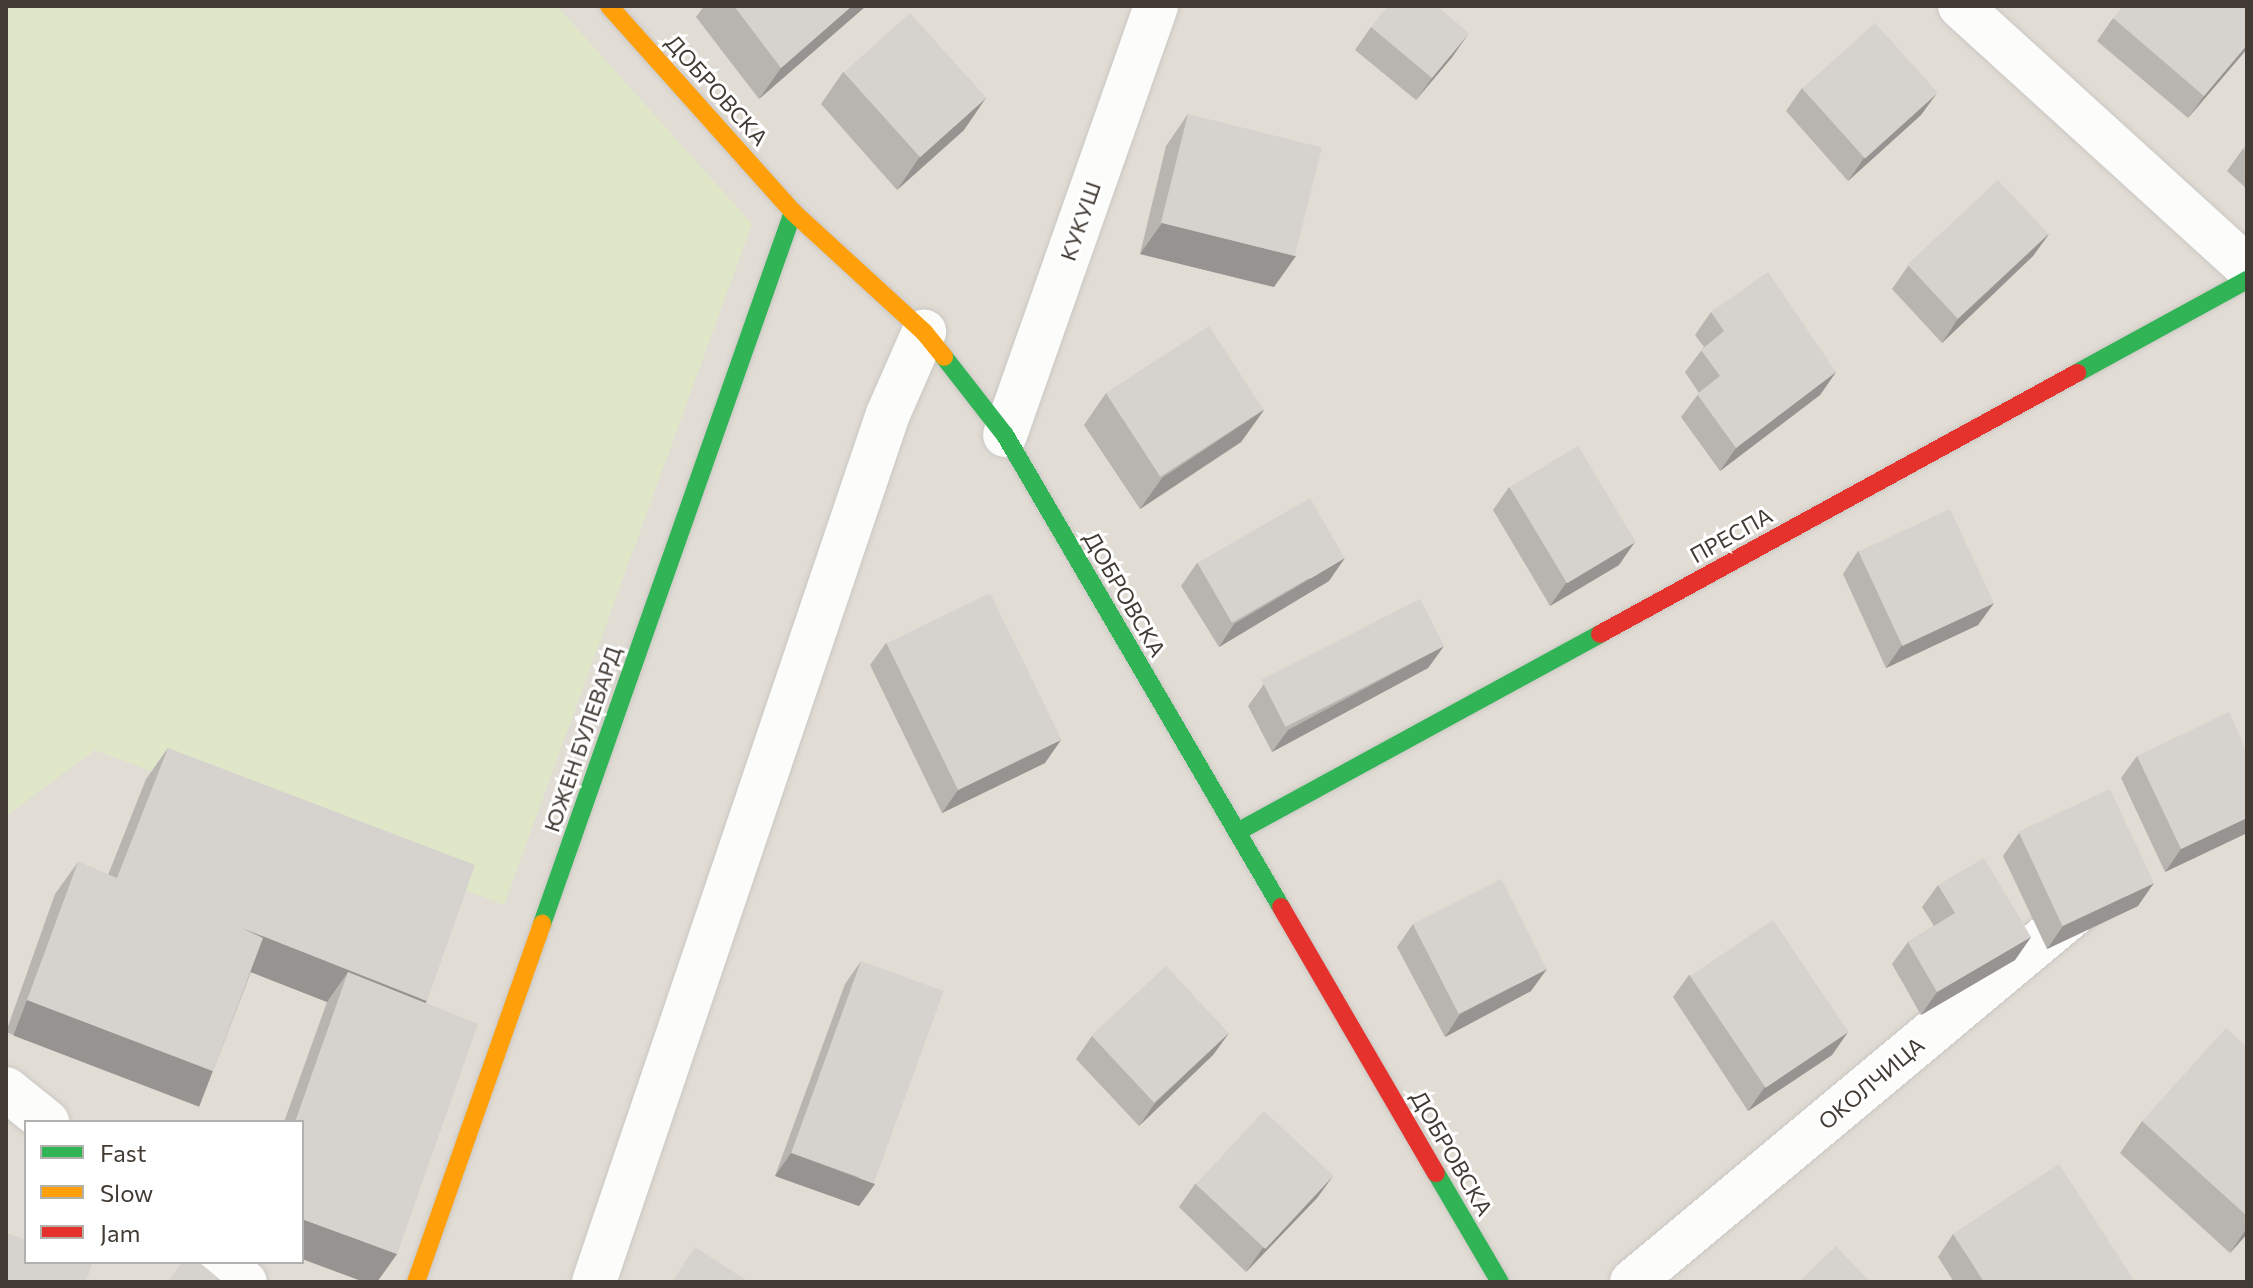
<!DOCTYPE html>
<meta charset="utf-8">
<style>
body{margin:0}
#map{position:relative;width:2253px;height:1288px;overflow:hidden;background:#eeebe7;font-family:Commissioner,sans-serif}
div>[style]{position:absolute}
.residential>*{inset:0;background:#e1dcd4}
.green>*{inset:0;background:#dfe7c8}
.roads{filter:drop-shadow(0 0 2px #cac7c3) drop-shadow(0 0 2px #cac7c3)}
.street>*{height:44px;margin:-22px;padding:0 22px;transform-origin:22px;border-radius:22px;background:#fcfcfb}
.fast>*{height:18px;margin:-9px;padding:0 9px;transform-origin:9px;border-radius:9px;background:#30b455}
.slow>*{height:18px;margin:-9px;padding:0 9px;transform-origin:9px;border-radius:9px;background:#ff9f0a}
.jam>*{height:18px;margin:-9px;padding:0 9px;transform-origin:9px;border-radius:9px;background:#e5322d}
.wall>*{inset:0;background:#b8b5b1}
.shaded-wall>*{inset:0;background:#969390;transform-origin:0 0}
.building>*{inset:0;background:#d6d2ce;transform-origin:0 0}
span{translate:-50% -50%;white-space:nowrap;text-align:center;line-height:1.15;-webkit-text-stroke:6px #fff;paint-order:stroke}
.street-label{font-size:22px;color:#423b34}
.frame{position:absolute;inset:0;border:8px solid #423b34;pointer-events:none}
.legend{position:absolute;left:24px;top:1120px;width:280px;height:144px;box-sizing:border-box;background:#fff;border:2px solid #b3b1ae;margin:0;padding:10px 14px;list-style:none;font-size:24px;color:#423b34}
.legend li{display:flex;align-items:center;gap:16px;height:40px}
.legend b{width:40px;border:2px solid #b3b1ae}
</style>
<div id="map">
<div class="residential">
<div style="clip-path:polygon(evenodd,6px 6px,2247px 6px,2247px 1282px,6px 1282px,6px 6px,26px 1122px,302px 1122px,302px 1262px,26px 1262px,26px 1122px)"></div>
</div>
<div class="green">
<div style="clip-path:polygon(6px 6px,557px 6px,752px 224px,504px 905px,95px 750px,6px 816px)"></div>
</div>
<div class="roads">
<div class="street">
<div style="left:1960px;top:6px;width:388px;rotate:42.3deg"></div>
<div style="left:1005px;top:435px;width:455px;rotate:-70.6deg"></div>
<div style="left:6px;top:1089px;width:53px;rotate:38.8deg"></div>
<div style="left:220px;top:1262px;width:32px;rotate:39deg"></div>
<div style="left:594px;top:1282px;width:916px;rotate:-71.29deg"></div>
<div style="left:888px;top:414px;width:90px;rotate:-66.3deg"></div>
<div style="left:1632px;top:1282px;width:594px;rotate:-39.81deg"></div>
</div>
<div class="fast">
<div style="left:944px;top:357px;width:99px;rotate:52deg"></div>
<div style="left:1005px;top:435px;width:547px;rotate:59.68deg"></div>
<div style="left:2077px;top:373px;width:194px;rotate:-28.7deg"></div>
<div style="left:1237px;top:832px;width:413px;rotate:-28.6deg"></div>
<div style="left:542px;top:924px;width:755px;rotate:-70.58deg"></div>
<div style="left:1436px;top:1173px;width:126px;rotate:59.6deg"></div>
</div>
<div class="slow">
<div style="left:609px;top:6px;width:276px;rotate:48.2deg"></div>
<div style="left:793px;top:212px;width:178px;rotate:42.5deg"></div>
<div style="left:924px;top:332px;width:32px;rotate:51deg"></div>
<div style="left:416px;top:1282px;width:380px;rotate:-70.6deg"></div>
</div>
<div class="jam">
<div style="left:1600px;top:634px;width:544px;rotate:-28.69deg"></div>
<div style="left:1281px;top:907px;width:308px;rotate:59.8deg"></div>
</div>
</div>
<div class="wall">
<div style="clip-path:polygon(704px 6px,866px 6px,759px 99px,696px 17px)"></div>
<div style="clip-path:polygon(2113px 18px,2247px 49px,2188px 118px,2097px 41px)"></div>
<div style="clip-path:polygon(1371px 27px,1453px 56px,1416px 100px,1355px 50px)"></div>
<div style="clip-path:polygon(843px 72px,964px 130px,897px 190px,821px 104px)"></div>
<div style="clip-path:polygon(1802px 88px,1937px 93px,1921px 115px,1848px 181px,1786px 111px)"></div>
<div style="clip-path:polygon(1188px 114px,1274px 287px,1140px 254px,1166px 146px)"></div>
<div style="clip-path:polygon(2247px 143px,2247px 189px,2227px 171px)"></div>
<div style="clip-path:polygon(2049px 234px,2033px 256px,1942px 343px,1892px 289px,1908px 266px)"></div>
<div style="clip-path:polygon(1711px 312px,1836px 372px,1820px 395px,1720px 471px,1681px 417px,1699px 393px,1685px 372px,1704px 347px,1695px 335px)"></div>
<div style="clip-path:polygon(1106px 393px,1264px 410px,1241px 442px,1140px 509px,1084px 425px)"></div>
<div style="clip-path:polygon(1509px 487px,1619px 565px,1550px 606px,1493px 510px)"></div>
<div style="clip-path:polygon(1858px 551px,1994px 603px,1978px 625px,1886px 668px,1843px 574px)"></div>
<div style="clip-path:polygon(1197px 563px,1329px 581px,1219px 647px,1181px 586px)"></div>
<div style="clip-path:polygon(886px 643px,1045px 763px,942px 813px,870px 665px)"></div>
<div style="clip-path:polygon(1444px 646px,1428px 668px,1272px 752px,1248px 706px,1264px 684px)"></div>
<div style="clip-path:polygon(168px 748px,425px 1003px,397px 1254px,377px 1282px,364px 1282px,302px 1122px,284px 1122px,327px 1002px,251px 972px,213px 1071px,191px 1103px,6px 1032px,55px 894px,78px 862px,108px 875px,146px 779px)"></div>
<div style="clip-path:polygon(2247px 752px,2247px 833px,2165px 872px,2121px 778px,2137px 756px)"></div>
<div style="clip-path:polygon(2019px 833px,2138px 906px,2047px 949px,2003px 856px)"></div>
<div style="clip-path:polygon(1938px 885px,2031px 937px,2015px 960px,1921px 1015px,1892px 964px,1908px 942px,1934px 926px,1922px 907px)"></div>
<div style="clip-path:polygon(1413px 924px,1531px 991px,1445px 1037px,1397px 947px)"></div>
<div style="clip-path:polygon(861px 961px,859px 1206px,775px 1176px,845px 984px)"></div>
<div style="clip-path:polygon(1689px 975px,1848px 1032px,1832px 1055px,1748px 1111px,1673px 997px)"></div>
<div style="clip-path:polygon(1229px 1033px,1213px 1055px,1139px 1126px,1076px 1059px,1092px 1036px)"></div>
<div style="clip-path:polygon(2247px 1047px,2247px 1234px,2230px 1253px,2120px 1153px,2142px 1121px)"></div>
<div style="clip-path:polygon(1333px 1176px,1317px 1198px,1246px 1272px,1179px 1207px,1195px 1184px)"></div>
<div style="clip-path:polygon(1953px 1234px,2135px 1282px,1954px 1282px,1938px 1257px)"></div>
</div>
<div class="shaded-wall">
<div style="clip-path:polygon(852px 6px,866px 6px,759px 99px,781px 68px)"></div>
<div style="clip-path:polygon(1469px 33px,1453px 56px,1416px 100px,1432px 78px)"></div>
<div style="clip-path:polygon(2247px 45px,2247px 49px,2188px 118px,2204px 96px)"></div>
<div style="clip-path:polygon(1937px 93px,1921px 115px,1848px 181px,1864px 158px)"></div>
<div style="clip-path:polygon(986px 98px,964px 130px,897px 190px,919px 158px)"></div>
<div style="clip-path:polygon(1162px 223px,1296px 256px,1274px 287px,1140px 254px)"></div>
<div style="clip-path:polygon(2049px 234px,2033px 256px,1942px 343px,1957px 320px)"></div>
<div style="clip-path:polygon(1836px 372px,1820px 395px,1720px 471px,1736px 448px)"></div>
<div style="clip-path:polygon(1264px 410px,1241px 442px,1140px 509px,1162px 478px)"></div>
<div style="clip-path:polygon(1635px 542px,1619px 565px,1550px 606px,1566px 583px)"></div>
<div style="clip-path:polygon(1345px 558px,1329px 581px,1219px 647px,1234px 624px)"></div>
<div style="clip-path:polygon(1994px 603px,1978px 625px,1886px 668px,1902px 645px)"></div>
<div style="clip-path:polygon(1444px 646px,1428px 668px,1272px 752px,1288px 730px)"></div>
<div style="clip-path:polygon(1061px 740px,1045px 763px,942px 813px,958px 790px)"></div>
<div style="clip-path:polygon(2247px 818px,2247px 833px,2165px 872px,2181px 849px)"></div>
<div style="clip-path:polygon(2154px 883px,2138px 906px,2047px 949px,2063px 926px)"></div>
<div style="clip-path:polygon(242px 928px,427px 1001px,404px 1033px,348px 972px,327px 1002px,220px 960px)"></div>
<div style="clip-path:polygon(2031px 937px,2015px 960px,1921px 1015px,1937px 992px)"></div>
<div style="clip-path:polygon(1547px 969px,1531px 991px,1445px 1037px,1460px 1014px)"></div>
<div style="left:27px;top:1000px;width:199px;height:38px;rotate:21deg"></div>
<div style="clip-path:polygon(1848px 1032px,1832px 1055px,1748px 1111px,1764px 1088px)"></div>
<div style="clip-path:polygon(1229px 1033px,1213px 1055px,1139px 1126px,1155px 1103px)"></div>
<div style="clip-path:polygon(791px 1153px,875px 1184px,859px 1206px,775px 1176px)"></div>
<div style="clip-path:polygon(1333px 1176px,1317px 1198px,1246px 1272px,1262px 1249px)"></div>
<div style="clip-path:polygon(302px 1219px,397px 1254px,377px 1282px,364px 1282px,302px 1259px)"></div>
<div style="clip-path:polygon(2247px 1228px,2247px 1234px,2230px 1253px)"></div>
</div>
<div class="building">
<div style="clip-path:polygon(734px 6px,852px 6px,781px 68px)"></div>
<div style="clip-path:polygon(1388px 6px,1437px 6px,1469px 33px,1432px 78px,1371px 27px)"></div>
<div style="clip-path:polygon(2123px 6px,2247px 6px,2247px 45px,2204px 96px,2113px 18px)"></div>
<div style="left:910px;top:13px;width:114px;height:89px;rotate:48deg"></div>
<div style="left:1875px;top:23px;width:94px;height:98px;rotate:48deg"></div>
<div style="left:1188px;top:114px;width:138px;height:112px;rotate:14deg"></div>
<div style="clip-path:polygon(2247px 143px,2247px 152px,2243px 148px)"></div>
<div style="left:1998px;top:180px;width:74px;height:124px;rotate:47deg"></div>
<div style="clip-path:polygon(1768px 272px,1836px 372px,1736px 448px,1697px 394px,1720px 376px,1701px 350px,1724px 331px,1711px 312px)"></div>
<div style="left:1209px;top:326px;width:100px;height:123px;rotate:57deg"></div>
<div style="left:1578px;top:446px;width:112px;height:80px;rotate:59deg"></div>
<div style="left:1310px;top:498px;width:69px;height:130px;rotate:60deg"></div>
<div style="left:1950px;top:509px;width:104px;height:101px;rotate:65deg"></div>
<div style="left:990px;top:593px;width:163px;height:115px;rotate:64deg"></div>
<div style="left:1420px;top:599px;width:53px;height:178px;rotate:63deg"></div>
<div style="clip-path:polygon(2229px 712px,2247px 752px,2247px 818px,2181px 849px,2137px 756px)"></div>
<div style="clip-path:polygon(168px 748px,475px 865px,427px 1001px,242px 928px,263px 938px,213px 1071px,27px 1000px,78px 862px,117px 878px)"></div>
<div style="left:2110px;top:789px;width:104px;height:101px;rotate:65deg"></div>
<div style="clip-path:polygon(1984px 858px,2031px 937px,1937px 992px,1908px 942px,1955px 913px,1938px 885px)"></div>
<div style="left:1501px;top:879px;width:101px;height:99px;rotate:63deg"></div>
<div style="left:1773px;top:920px;width:135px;height:100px;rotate:56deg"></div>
<div style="left:861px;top:961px;width:88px;height:204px;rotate:20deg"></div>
<div style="left:1166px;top:966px;width:92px;height:102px;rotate:47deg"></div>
<div style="clip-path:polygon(348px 972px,478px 1024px,397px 1254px,302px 1219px,302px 1122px,295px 1122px)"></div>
<div style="clip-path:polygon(2226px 1028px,2247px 1047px,2247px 1216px,2142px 1121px)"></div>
<div style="left:1264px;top:1111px;width:95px;height:100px;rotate:43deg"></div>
<div style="clip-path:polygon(2059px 1164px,2135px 1282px,1984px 1282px,1953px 1234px)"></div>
<div style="clip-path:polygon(6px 1233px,26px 1240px,26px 1262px,88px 1262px,92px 1263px,86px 1282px,6px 1282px)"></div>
<div style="clip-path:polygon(1836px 1246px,1870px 1282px,1799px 1282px)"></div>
<div style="clip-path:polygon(695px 1247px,749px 1282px,672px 1282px)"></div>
<div style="clip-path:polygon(183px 1262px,199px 1262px,223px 1282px,167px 1282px)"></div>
</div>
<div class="street-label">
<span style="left:717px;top:90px;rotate:48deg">ДОБРОВСКА</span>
<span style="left:1080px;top:221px;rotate:-71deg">КУКУШ</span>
<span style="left:1731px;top:535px;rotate:-29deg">ПРЕСПА</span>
<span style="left:1125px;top:594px;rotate:60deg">ДОБРОВСКА</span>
<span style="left:582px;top:739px;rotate:-71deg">ЮЖЕН БУЛЕВАРД</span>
<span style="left:1871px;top:1083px;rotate:-40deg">ОКОЛЧИЦА</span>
<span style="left:1452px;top:1153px;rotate:60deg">ДОБРОВСКА</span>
</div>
<div class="frame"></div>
<ul class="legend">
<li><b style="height:10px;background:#30b455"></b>Fast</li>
<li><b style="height:10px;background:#ff9f0a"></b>Slow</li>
<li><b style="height:10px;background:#e5322d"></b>Jam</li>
</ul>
</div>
